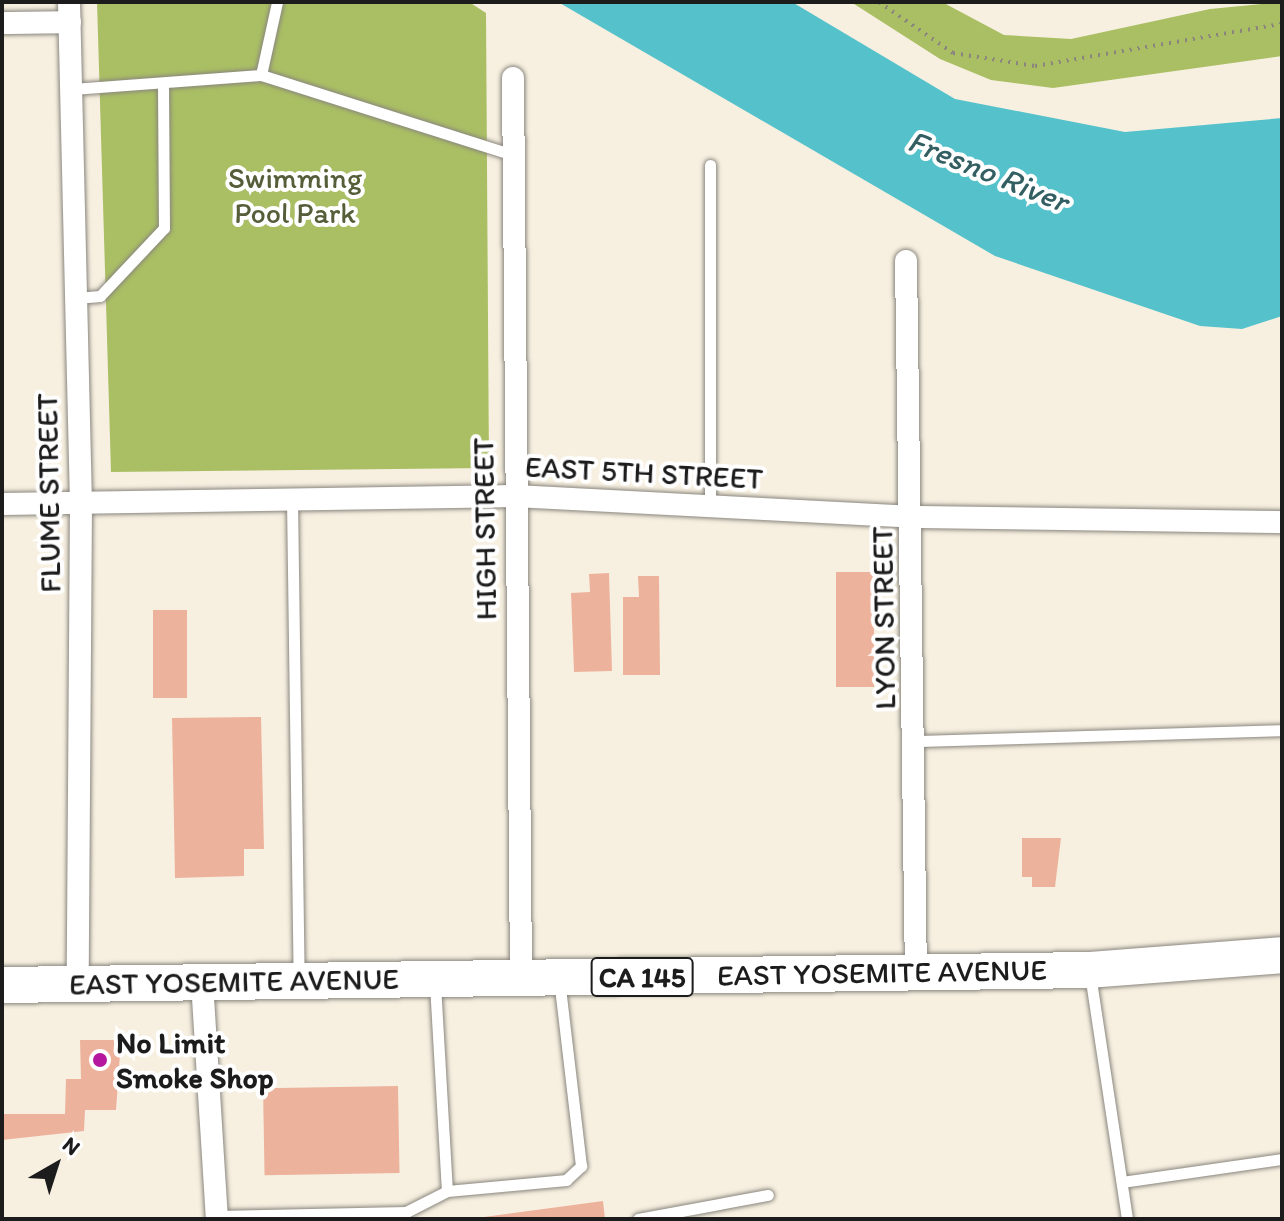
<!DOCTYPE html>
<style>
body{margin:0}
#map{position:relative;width:1284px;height:1221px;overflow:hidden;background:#f7f0e1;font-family:Itim,sans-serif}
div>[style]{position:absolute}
.green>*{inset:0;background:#aabf64}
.water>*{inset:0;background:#55c2cb}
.building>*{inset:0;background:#edb29c;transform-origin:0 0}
.path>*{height:4px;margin-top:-2px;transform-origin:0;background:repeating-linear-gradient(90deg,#8a867e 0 2px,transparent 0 8px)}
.roads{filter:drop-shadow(0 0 2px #8a867e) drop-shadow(0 0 2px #8a867e)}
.lane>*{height:11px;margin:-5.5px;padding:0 5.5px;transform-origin:5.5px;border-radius:5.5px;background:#fff}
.street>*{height:22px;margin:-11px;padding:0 11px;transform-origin:11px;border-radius:11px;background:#fff}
.primary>*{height:36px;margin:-18px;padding:0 18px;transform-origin:18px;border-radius:18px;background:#fff}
.dots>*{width:22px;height:22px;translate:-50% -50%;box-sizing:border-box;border:4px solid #fff;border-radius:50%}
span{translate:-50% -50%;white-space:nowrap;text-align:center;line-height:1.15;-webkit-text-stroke:8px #fff;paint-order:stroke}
.shield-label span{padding:2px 6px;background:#fff;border:2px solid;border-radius:6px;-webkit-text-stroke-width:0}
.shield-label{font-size:28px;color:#1c1c1c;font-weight:700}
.park-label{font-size:30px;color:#555d39}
.street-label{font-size:30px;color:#1c1c1c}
.poi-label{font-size:30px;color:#1c1c1c;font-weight:700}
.left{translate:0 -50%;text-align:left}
.water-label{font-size:32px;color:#335e62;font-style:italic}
.frame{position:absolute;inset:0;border:4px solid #1c1c1c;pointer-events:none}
.north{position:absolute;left:16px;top:1125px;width:80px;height:80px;-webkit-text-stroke:6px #fff;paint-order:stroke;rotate:39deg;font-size:22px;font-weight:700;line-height:32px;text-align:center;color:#1c1c1c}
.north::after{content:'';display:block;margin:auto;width:28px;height:36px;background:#1c1c1c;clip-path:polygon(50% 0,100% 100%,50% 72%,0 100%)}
</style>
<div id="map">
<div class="green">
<div style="clip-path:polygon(97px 2px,469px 2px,486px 13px,489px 468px,111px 472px)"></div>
<div style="clip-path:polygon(851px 2px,942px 2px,1004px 35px,1071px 39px,1210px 9px,1282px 2px,1282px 56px,1053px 88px,991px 80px,940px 59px)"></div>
</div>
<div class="water">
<div style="clip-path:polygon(558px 2px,792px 2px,955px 99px,1125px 132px,1282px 118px,1282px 316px,1242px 329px,1200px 326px,995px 256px)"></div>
</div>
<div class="building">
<div style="left:836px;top:572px;width:38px;height:115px"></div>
<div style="clip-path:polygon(609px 573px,612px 671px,574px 672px,571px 593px,590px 592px,589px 574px)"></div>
<div style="clip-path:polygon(638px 576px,659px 576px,660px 675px,623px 675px,623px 597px,639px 597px)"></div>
<div style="left:153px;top:610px;width:34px;height:88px"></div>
<div style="clip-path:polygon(261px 717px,264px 849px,244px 849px,244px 876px,175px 878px,172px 718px)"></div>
<div style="clip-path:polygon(1022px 838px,1061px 838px,1055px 887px,1032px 887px,1032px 877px,1022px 877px)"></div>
<div style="clip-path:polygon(80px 1040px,121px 1040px,116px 1110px,85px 1110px,84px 1131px,2px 1140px,2px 1114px,65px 1114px,66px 1079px,81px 1079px)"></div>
<div style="left:398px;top:1086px;width:87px;height:135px;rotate:89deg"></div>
<div style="clip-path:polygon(603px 1201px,605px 1219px,484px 1219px,484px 1217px)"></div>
</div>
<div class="path">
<div style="left:879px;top:2px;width:90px;rotate:34.6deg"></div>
<div style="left:953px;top:53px;width:83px;rotate:9deg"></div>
<div style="left:1035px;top:66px;width:251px;rotate:-9.7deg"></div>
</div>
<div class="roads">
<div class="lane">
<div style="left:261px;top:75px;width:75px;rotate:-77.6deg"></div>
<div style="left:71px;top:89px;width:191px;rotate:-4.2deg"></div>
<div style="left:261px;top:75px;width:264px;rotate:17.6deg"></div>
<div style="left:76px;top:298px;width:24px;rotate:-5deg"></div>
<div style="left:100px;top:296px;width:93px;rotate:-46.7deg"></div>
<div style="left:164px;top:228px;width:144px;rotate:-90.4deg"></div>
<div style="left:292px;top:499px;width:476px;rotate:89.2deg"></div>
<div style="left:710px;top:506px;width:341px;rotate:-90deg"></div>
<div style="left:916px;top:741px;width:366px;rotate:-1.7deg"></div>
<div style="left:1090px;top:974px;width:248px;rotate:81.4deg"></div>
<div style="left:435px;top:984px;width:207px;rotate:86.7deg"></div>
<div style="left:447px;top:1191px;width:120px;rotate:-5.3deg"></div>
<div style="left:566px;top:1180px;width:21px;rotate:-43deg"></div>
<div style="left:581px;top:1166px;width:187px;rotate:-96.7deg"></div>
<div style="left:1122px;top:1182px;width:162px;rotate:-8.2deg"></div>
<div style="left:217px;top:1216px;width:189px;rotate:-1.2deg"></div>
<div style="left:406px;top:1212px;width:46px;rotate:-27.1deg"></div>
<div style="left:638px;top:1219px;width:132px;rotate:-10.5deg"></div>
</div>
<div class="street">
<div style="left:69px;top:2px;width:501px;rotate:88.63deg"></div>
<div style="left:81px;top:503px;width:481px;rotate:90.4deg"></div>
<div style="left:2px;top:23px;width:68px;rotate:-0.8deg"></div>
<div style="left:513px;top:78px;width:901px;rotate:89.49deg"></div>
<div style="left:906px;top:261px;width:713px;rotate:89.2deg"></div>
<div style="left:2px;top:504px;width:513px;rotate:-0.89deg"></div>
<div style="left:515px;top:496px;width:399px;rotate:3deg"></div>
<div style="left:913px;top:517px;width:369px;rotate:0.8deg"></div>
<div style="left:202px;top:982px;width:237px;rotate:86.4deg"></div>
</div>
<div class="primary">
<div style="left:2px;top:985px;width:1087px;rotate:-0.79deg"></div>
<div style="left:1089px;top:970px;width:194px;rotate:-4.4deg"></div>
</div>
</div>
<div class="dots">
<div style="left:100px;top:1060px;background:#b5179e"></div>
</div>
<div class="shield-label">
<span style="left:642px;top:977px">CA 145</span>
</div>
<div class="park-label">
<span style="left:295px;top:195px">Swimming<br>Pool Park</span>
</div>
<div class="street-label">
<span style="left:644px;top:473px;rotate:3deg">EAST 5TH STREET</span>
<span style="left:49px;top:493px;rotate:-91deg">FLUME STREET</span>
<span style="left:485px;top:529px;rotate:-91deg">HIGH STREET</span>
<span style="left:884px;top:618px;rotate:-91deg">LYON STREET</span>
<span style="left:882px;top:973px;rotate:-1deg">EAST YOSEMITE AVENUE</span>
<span style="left:234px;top:982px;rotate:-1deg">EAST YOSEMITE AVENUE</span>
</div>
<div class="poi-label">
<span class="left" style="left:116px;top:1060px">No Limit<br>Smoke Shop</span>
</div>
<div class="water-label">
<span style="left:988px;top:171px;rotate:22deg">Fresno River</span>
</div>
<div class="frame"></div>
<div class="north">N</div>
</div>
